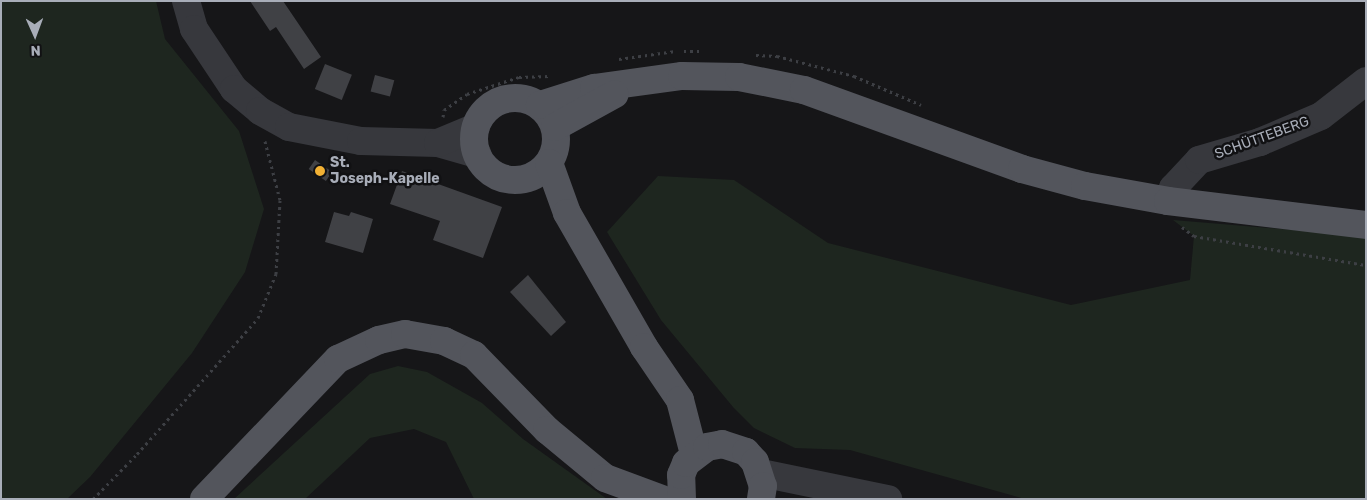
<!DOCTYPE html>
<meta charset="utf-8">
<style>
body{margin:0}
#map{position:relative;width:1367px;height:500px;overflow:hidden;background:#161618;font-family:Rubik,sans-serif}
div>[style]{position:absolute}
.green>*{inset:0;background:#1e261f}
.building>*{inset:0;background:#404145;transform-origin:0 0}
.path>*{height:3px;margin-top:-1.5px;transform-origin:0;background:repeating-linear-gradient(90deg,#3d3f44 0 2.5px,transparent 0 6.5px)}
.minor>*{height:28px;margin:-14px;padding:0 14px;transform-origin:14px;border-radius:14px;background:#37383d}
.major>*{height:28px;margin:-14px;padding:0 14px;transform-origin:14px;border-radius:14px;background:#53555c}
.major>.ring{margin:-14px;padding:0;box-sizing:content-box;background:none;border:28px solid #53555c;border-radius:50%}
.dots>*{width:14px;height:14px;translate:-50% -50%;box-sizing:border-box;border:2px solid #111113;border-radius:50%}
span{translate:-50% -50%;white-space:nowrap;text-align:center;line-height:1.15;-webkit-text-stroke:5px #111113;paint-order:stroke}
.street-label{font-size:14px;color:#a8adb8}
.poi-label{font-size:14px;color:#a8adb8;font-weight:700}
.left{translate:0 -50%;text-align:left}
.frame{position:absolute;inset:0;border:2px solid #a8adb8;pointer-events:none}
.north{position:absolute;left:10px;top:10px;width:50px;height:50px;-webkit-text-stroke:4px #111113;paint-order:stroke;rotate:178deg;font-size:14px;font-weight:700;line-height:20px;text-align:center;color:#a8adb8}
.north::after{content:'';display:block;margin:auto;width:18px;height:22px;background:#a8adb8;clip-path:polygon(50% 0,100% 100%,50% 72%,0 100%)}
</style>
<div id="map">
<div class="green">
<div style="clip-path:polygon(1px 1px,156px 1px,165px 39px,239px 131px,264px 209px,245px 272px,192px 353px,90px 477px,67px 499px,1px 499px)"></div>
<div style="clip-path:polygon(658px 176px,734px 180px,828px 243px,1071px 305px,1190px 280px,1194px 236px,1173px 220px,1366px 236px,1366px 499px,1025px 499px,850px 450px,795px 448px,754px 428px,733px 407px,661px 320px,607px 232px)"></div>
<div style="clip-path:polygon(398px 366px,427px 372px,482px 403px,523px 439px,607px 499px,474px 499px,446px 442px,414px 429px,370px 438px,305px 499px,234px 499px,370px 374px)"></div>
</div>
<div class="building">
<div style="clip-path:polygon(250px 1px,283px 1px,321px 57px,304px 69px,276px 27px,270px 31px)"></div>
<div style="left:325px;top:64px;width:29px;height:27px;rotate:22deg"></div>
<div style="left:375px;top:75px;width:20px;height:17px;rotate:15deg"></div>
<div style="left:315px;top:160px;width:21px;height:11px;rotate:35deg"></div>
<div style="clip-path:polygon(402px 171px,502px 207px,483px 258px,433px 240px,440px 221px,390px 204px)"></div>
<div style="clip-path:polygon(334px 212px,349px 216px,351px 212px,373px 219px,363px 253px,325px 242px)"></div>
<div style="clip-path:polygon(528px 275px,566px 322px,551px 336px,510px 292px)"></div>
</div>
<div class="path">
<div style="left:684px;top:51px;width:18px"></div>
<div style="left:756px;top:55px;width:21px;rotate:3deg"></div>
<div style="left:777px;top:56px;width:80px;rotate:14.6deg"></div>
<div style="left:854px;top:76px;width:73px;rotate:23.4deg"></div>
<div style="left:619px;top:59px;width:57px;rotate:-8.1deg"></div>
<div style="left:443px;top:117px;width:7px;rotate:-82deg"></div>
<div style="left:444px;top:110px;width:28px;rotate:-35deg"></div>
<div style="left:467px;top:94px;width:55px;rotate:-18.1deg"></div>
<div style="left:519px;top:77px;width:31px;rotate:-2deg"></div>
<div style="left:1182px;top:227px;width:15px;rotate:37deg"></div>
<div style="left:1194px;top:236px;width:174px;rotate:9.6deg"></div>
<div style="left:93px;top:499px;width:63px;rotate:-45.6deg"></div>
<div style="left:137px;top:454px;width:182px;rotate:-48.3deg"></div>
<div style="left:258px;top:318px;width:48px;rotate:-67.8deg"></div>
<div style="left:276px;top:274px;width:74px;rotate:-86.9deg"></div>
<div style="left:280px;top:200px;width:61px;rotate:-104.3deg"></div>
</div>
<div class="minor">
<div style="left:186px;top:1px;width:29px;rotate:74deg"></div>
<div style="left:194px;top:29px;width:72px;rotate:56.3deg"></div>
<div style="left:234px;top:89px;width:34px;rotate:40deg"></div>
<div style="left:260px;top:111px;width:33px;rotate:29deg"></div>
<div style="left:289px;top:127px;width:73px;rotate:11deg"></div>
<div style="left:361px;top:141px;width:77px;rotate:1.5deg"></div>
<div style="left:438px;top:143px;width:41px;rotate:15.8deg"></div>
<div style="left:438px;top:143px;width:41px;rotate:-22.8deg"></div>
<div style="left:1168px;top:201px;width:14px;rotate:-69deg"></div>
<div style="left:1173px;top:188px;width:38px;rotate:-47deg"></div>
<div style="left:1199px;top:160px;width:64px;rotate:-16.4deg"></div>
<div style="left:1260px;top:142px;width:66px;rotate:-23.1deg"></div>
<div style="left:1321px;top:116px;width:57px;rotate:-37.9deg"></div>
<div style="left:761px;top:473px;width:130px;rotate:11.6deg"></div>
</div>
<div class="major">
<div class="ring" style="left:474px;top:98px;width:54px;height:54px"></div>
<div style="left:540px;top:105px;width:57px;rotate:-17.5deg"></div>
<div style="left:594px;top:88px;width:89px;rotate:-7.8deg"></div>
<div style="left:682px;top:76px;width:57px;rotate:1deg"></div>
<div style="left:739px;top:77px;width:66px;rotate:11.3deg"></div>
<div style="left:804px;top:90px;width:232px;rotate:19.9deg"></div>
<div style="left:1022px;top:169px;width:65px;rotate:15.1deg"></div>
<div style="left:1085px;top:186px;width:84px;rotate:10.2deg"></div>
<div style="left:1168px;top:201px;width:199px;rotate:6.9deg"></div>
<div style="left:555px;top:127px;width:68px;rotate:-28.8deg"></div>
<div style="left:549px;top:163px;width:53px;rotate:70.2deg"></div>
<div style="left:567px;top:213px;width:155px;rotate:60.1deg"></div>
<div style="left:644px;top:347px;width:64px;rotate:55.8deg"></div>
<div style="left:680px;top:400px;width:56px;rotate:75.5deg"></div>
<div style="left:204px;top:499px;width:194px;rotate:-46.3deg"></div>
<div style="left:338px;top:359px;width:45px;rotate:-24.9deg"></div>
<div style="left:379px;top:340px;width:27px;rotate:-13deg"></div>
<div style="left:405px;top:334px;width:40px;rotate:10deg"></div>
<div style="left:444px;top:341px;width:33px;rotate:25deg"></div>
<div style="left:474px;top:355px;width:105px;rotate:45.8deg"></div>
<div style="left:547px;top:430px;width:75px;rotate:39.6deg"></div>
<div style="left:605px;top:478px;width:61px;rotate:20.2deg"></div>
<div style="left:682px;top:499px;width:24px;rotate:-92deg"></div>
<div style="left:681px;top:475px;width:13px;rotate:-67deg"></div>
<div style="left:686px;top:463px;width:26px;rotate:-37deg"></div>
<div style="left:707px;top:447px;width:15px;rotate:-11deg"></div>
<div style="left:722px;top:444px;width:25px;rotate:18deg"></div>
<div style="left:746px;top:452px;width:13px;rotate:48deg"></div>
<div style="left:755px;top:462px;width:25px;rotate:72deg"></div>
<div style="left:763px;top:486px;width:13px;rotate:99deg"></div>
</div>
<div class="dots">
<div style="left:320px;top:171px;background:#f2b134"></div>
</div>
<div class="street-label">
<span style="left:1262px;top:138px;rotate:-20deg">SCHÜTTEBERG</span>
</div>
<div class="poi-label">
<span class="left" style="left:330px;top:171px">St.<br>Joseph-Kapelle</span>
</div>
<div class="frame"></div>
<div class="north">N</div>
</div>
